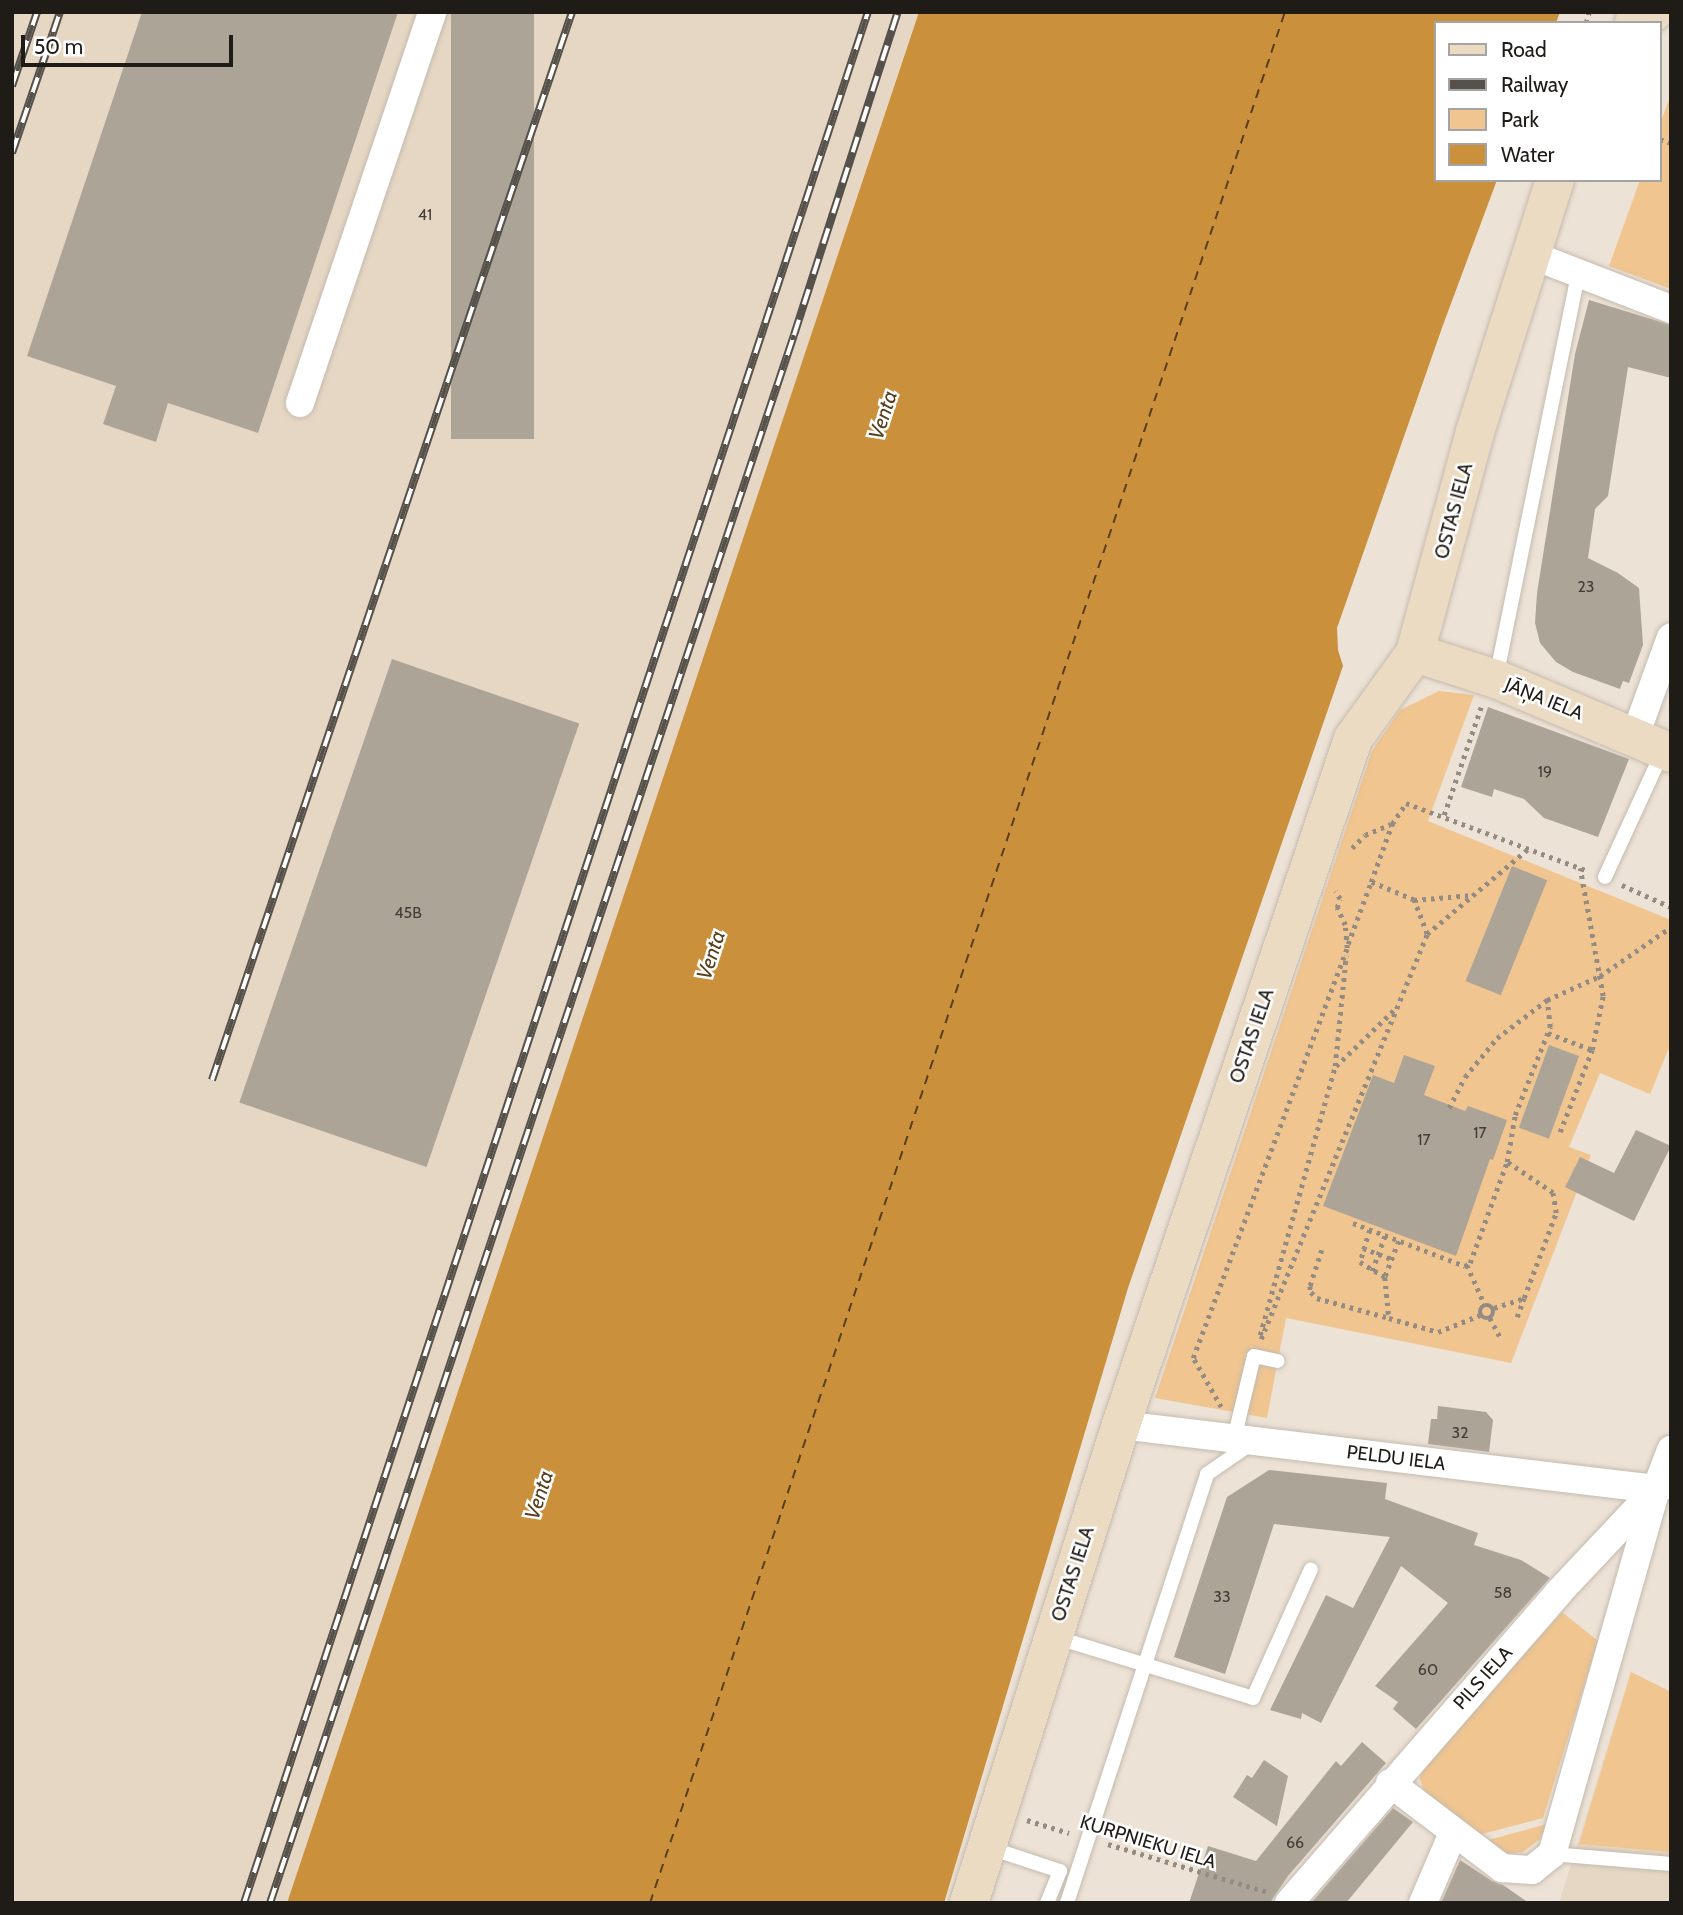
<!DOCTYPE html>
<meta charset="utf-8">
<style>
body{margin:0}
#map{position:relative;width:1683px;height:1915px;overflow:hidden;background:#ede2d6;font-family:Cabin,sans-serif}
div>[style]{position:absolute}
.built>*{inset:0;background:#e6d7c4}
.green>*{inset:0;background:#f0c58f}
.water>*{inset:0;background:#cb903b}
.ferry>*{height:2px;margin-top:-1px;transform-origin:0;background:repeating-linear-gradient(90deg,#583f1c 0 9px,transparent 0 16px)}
.building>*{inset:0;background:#ada498;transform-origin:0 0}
.path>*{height:4.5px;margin-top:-2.25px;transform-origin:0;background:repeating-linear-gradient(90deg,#948c83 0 3.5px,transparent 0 8.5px)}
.path>.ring{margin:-2.25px;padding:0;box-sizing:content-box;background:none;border:4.5px solid #948c83;border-radius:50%}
.roads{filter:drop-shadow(0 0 2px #c4baae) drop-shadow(0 0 2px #c4baae)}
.lane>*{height:14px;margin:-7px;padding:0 7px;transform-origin:7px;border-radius:7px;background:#fff}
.street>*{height:28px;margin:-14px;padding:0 14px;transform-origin:14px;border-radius:14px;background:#fff}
.secondary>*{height:38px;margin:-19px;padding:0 19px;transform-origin:19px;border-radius:19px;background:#ecdbc3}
.rail>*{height:8px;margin-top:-4px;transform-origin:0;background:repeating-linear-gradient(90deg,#fff 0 16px,#56514a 0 32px);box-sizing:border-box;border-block:2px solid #56514a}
span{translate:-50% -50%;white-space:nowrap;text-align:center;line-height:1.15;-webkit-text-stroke:5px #fff;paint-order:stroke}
.number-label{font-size:16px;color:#423d37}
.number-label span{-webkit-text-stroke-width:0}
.street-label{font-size:19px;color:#1f1b17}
.water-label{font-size:21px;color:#583f1c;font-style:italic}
.frame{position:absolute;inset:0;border:14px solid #1f1b17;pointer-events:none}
.legend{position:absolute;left:1434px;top:21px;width:228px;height:161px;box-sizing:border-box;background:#fff;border:2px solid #a5a4a2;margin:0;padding:9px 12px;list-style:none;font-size:21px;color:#1f1b17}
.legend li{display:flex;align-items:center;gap:14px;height:35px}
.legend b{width:35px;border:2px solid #a5a4a2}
.scale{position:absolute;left:21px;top:35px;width:212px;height:32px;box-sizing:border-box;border:4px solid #1f1b17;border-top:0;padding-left:9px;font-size:21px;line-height:24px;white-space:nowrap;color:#1f1b17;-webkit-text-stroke:5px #fff;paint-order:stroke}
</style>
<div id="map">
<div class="built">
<div style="clip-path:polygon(12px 12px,919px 12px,287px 1903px,12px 1903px)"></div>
<div style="clip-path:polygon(1631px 1672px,1671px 1692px,1671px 1903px,1559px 1903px)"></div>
</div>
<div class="green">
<div style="clip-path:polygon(1671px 94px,1671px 289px,1609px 266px,1640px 180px,1660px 180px,1660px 124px)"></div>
<div style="clip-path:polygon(1439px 691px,1474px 695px,1428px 821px,1671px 920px,1671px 1043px,1650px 1094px,1600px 1073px,1569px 1147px,1591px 1155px,1511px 1363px,1286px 1318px,1267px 1418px,1155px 1398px,1372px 751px,1400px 710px)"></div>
<div style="clip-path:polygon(1562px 1612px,1598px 1641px,1543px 1818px,1478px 1835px,1426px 1797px,1420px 1779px,1424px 1765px)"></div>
<div style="clip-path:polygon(1631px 1672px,1671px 1692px,1671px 1852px,1579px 1844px)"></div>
<div style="clip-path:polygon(1547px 1824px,1540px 1839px,1523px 1852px,1504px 1854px,1481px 1842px)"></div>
</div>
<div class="water">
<div style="clip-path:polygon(919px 12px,1560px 12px,1556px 23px,1436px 23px,1436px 180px,1497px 180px,1443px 325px,1337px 628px,1338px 650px,1343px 666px,1128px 1288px,944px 1903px,287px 1903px)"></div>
</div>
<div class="ferry">
<div style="left:650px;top:1903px;width:1995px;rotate:-71.44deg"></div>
</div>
<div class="building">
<div style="clip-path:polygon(142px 12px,398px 12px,258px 433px,168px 403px,156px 442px,103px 424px,116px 386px,27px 356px)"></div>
<div style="left:451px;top:12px;width:83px;height:427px"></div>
<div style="clip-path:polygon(1589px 300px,1671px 325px,1671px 378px,1628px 367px,1608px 496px,1595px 509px,1588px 558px,1618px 573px,1639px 588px,1643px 645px,1629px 683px,1623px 681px,1620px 689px,1573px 672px,1556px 662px,1540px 643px,1535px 623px,1537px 593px,1575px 354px)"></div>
<div style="left:392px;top:659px;width:198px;height:469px;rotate:19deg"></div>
<div style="clip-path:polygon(1488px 707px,1629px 759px,1598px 837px,1544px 818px,1524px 799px,1494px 789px,1492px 797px,1461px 787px)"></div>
<div style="left:1512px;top:866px;width:38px;height:124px;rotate:22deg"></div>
<div style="left:1549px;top:1045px;width:32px;height:88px;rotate:20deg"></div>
<div style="clip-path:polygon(1404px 1055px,1435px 1066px,1424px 1095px,1465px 1111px,1468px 1106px,1507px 1120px,1493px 1160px,1490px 1159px,1456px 1256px,1323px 1206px,1373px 1075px,1394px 1083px)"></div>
<div style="clip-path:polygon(1636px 1130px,1671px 1146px,1634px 1221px,1565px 1187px,1580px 1157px,1614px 1173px)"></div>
<div style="clip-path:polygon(1438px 1406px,1486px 1412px,1493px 1420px,1489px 1452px,1428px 1444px,1431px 1419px,1437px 1419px)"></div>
<div style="clip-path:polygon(1269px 1470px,1387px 1483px,1385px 1499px,1478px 1533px,1474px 1545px,1521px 1560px,1550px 1578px,1416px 1729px,1393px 1709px,1398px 1702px,1375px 1686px,1448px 1603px,1401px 1566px,1321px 1723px,1302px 1713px,1301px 1719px,1270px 1710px,1326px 1595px,1353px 1608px,1390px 1537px,1274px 1524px,1225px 1674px,1174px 1657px,1227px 1497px)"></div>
<div style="clip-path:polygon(1362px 1742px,1386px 1763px,1288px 1876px,1270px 1903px,1189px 1903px,1208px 1846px,1256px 1861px,1336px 1761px,1341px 1766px)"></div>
<div style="clip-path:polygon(1264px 1760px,1288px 1776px,1277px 1826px,1233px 1797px,1247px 1775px,1252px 1778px)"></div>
<div style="clip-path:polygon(1393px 1808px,1413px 1822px,1346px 1903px,1311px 1903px)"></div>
<div style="clip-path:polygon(1460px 1860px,1492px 1881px,1503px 1885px,1529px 1903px,1441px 1903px)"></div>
</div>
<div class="path">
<div style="left:1586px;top:23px;width:11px;rotate:-75deg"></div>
<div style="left:1660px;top:139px;width:12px;rotate:20deg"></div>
<div style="left:1444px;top:815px;width:114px;rotate:-71.1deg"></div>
<div style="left:1352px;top:848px;width:18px;rotate:-45deg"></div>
<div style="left:1365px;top:835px;width:28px;rotate:-23deg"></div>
<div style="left:1622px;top:885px;width:54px;rotate:24.2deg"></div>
<div style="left:1414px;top:900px;width:58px;rotate:-4.9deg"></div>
<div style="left:1427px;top:934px;width:132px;rotate:-40.1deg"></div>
<div style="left:1348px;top:944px;width:66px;rotate:-69.6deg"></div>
<div style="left:1548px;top:1033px;width:47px;rotate:21.1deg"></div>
<div style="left:1336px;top:1066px;width:82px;rotate:-44deg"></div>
<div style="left:1449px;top:1108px;width:35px;rotate:-63deg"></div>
<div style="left:1465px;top:1077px;width:50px;rotate:-50.6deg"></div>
<div style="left:1497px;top:1038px;width:63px;rotate:-37.2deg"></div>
<div style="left:1547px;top:1000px;width:58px;rotate:-24.4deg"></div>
<div style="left:1600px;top:976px;width:86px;rotate:-34.6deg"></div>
<div style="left:1560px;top:1132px;width:88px;rotate:-68.7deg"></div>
<div style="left:1592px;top:1050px;width:55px;rotate:-78.5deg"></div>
<div style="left:1603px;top:996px;width:130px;rotate:-100.2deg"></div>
<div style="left:1353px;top:1223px;width:120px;rotate:21deg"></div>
<div style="left:1465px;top:1266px;width:6px;rotate:-31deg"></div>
<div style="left:1470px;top:1263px;width:108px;rotate:-69.9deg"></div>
<div style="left:1507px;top:1162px;width:48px;rotate:-80.3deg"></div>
<div style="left:1515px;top:1115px;width:95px;rotate:-68.3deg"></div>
<div style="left:1550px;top:1027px;width:27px;rotate:-96deg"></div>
<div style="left:1370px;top:1230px;width:34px;rotate:107deg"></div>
<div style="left:1360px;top:1262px;width:29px;rotate:31deg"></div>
<div style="left:1399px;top:1241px;width:39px;rotate:111deg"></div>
<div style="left:1385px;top:1277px;width:41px;rotate:84.4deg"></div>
<div style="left:1389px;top:1318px;width:51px;rotate:15.9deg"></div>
<div style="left:1438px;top:1332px;width:45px;rotate:-22deg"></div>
<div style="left:1363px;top:1248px;width:31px;rotate:21deg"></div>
<div style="left:1322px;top:1250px;width:38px;rotate:108deg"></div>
<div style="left:1310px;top:1286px;width:6px;rotate:81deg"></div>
<div style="left:1311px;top:1292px;width:8px;rotate:45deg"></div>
<div style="left:1317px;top:1298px;width:75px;rotate:15.5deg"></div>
<div style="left:1467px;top:1265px;width:44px;rotate:65.8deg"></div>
<div style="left:1372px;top:1271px;width:37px;rotate:-70deg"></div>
<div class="ring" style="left:1480px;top:1305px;width:9.5px;height:9.5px"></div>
<div style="left:1494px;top:1308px;width:32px;rotate:-18deg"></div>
<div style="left:1524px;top:1298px;width:91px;rotate:-69.4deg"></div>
<div style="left:1556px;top:1213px;width:20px;rotate:-99deg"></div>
<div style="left:1553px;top:1193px;width:55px;rotate:-146deg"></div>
<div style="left:1517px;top:1317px;width:20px;rotate:-70deg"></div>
<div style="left:1490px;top:1318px;width:21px;rotate:62deg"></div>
<div style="left:1260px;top:1335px;width:279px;rotate:-74.4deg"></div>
<div style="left:1335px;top:1066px;width:111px;rotate:-84.3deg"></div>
<div style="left:1261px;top:1339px;width:438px;rotate:-67.7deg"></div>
<div style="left:1427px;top:934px;width:36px;rotate:-111deg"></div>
<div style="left:1414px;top:900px;width:47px;rotate:-157.3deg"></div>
<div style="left:1371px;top:882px;width:62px;rotate:-70.1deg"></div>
<div style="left:1392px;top:824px;width:25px;rotate:-56deg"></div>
<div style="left:1406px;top:803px;width:194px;rotate:20.5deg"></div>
<div style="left:1221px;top:1407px;width:56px;rotate:-119.7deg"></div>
<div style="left:1193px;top:1358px;width:438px;rotate:-69.4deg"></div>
<div style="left:1347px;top:948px;width:23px;rotate:-95deg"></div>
<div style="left:1345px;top:925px;width:19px;rotate:-115deg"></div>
<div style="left:1337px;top:908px;width:9px;rotate:-72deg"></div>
<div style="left:1340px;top:899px;width:9px;rotate:-122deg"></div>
<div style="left:1027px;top:1820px;width:44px;rotate:17.2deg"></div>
<div style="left:1108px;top:1844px;width:166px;rotate:16.8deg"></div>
</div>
<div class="roads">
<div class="lane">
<div style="left:1496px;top:678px;width:411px;rotate:-78.5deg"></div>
<div style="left:1605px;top:877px;width:139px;rotate:-65.3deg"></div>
<div style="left:1234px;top:1439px;width:85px;rotate:-76.5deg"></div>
<div style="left:1254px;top:1356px;width:24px;rotate:12deg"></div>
<div style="left:1055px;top:1637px;width:207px;rotate:17.1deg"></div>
<div style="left:1253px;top:1698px;width:141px;rotate:-65.8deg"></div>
<div style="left:987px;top:1847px;width:77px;rotate:18.2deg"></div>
<div style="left:1060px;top:1871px;width:35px;rotate:112deg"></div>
<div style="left:1552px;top:1854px;width:119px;rotate:4.8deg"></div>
<div style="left:1067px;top:1903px;width:451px;rotate:-71.9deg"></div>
<div style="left:1207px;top:1474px;width:55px;rotate:-34.6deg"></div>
</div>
<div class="street">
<div style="left:1529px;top:254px;width:152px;rotate:21.2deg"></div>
<div style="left:300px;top:403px;width:413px;rotate:-71.3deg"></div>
<div style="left:1635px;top:736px;width:105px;rotate:-70deg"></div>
<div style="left:1121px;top:1425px;width:539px;rotate:6.82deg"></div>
<div style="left:1656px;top:1489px;width:13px;rotate:-23deg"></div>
<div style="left:1390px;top:1783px;width:141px;rotate:37.2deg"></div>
<div style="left:1502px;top:1868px;width:30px;rotate:4deg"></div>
<div style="left:1532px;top:1870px;width:26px;rotate:-39deg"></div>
<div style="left:1552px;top:1854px;width:373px;rotate:-74.1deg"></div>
<div style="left:1289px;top:1903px;width:412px;rotate:-49deg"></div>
<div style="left:1559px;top:1592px;width:141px;rotate:-46.7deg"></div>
<div style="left:1656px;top:1489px;width:42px;rotate:-69deg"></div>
<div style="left:1423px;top:1903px;width:76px;rotate:-66.8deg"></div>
</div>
<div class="secondary">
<div style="left:1634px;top:23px;width:23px;rotate:-29deg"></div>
<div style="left:1415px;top:653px;width:85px;rotate:17.8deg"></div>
<div style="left:1496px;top:679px;width:190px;rotate:22.9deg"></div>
<div style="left:969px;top:1903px;width:502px;rotate:-72.36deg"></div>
<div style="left:1121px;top:1425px;width:724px;rotate:-71.31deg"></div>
<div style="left:1353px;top:739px;width:106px;rotate:-54.2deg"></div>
<div style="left:1415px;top:653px;width:229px;rotate:-74.8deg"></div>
<div style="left:1475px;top:432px;width:264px;rotate:-72.4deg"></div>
</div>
</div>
<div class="rail">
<div style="left:12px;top:86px;width:78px;rotate:-71.3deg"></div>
<div style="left:12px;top:153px;width:149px;rotate:-71.2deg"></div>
<div style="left:212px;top:1080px;width:1127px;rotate:-71.37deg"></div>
<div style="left:244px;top:1903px;width:1991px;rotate:-71.74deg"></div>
<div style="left:270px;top:1903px;width:1653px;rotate:-71.52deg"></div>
<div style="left:794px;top:335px;width:339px;rotate:-72.2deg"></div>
</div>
<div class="number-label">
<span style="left:425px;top:215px">41</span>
<span style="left:1586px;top:587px">23</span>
<span style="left:1545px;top:772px">19</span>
<span style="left:408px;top:913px">45B</span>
<span style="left:1480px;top:1133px">17</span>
<span style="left:1424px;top:1140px">17</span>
<span style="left:1460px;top:1433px">32</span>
<span style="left:1503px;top:1593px">58</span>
<span style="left:1222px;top:1597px">33</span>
<span style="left:1428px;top:1670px">60</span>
<span style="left:1295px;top:1843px">66</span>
</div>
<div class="street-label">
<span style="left:1454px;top:511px;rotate:-75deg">OSTAS IELA</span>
<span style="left:1544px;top:699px;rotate:22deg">JĀŅA IELA</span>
<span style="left:1252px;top:1036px;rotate:-71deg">OSTAS IELA</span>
<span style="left:1396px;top:1458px;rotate:7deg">PELDU IELA</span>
<span style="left:1073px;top:1574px;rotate:-72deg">OSTAS IELA</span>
<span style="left:1483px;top:1678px;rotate:-48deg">PILS IELA</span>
<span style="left:1148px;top:1842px;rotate:17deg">KURPNIEKU IELA</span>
</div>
<div class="water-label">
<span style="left:883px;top:415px;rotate:-72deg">Venta</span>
<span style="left:711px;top:955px;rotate:-72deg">Venta</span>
<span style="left:539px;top:1495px;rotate:-72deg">Venta</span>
</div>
<div class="frame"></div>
<ul class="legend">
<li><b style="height:9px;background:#ecdbc3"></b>Road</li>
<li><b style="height:9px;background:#56514a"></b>Railway</li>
<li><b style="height:19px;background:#f0c58f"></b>Park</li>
<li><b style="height:19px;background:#cb903b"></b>Water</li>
</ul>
<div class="scale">50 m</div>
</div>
